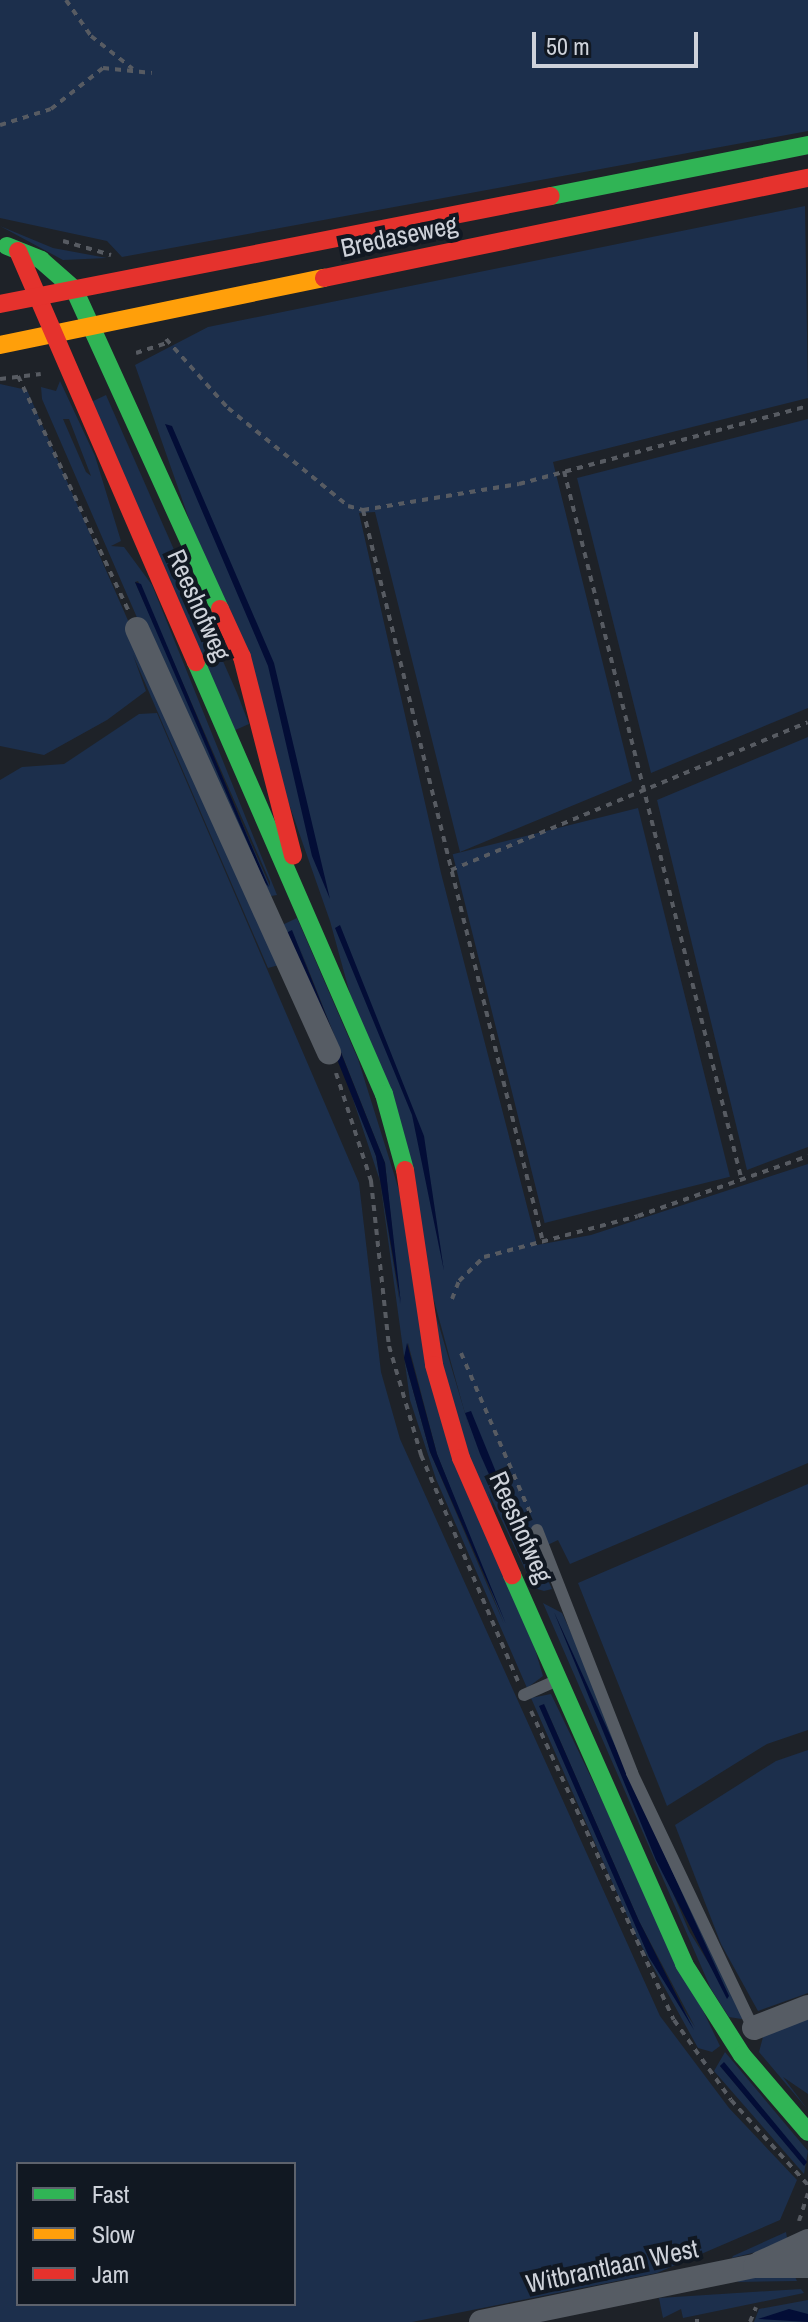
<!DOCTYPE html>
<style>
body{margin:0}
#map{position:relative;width:808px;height:2322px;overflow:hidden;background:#1e2228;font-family:"Archivo Narrow",sans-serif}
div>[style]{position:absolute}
.green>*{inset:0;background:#1c2f4c;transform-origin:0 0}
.water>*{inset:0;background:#030d36}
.path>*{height:4px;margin-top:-2px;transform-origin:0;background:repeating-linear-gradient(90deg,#575b62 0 6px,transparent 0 12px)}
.lane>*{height:12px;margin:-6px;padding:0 6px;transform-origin:6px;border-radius:6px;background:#565c64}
.street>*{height:24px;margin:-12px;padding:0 12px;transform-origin:12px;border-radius:12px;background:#565c64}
.fast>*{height:18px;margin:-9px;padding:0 9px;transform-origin:9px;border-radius:9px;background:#30b455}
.slow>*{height:18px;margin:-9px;padding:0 9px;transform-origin:9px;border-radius:9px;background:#ff9f0a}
.jam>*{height:18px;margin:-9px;padding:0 9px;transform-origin:9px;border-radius:9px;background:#e5322d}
span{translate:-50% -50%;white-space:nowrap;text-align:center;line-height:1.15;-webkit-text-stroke:8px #111822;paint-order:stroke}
.street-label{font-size:26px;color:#ced2da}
.legend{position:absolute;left:16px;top:2162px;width:280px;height:144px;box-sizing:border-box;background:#111822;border:2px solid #5d626c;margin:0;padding:10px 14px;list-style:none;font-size:24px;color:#ced2da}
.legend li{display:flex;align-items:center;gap:16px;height:40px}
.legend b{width:40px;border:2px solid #5d626c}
.scale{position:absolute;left:532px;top:32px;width:166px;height:36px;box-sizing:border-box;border:4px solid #ced2da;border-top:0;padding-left:10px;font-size:24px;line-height:28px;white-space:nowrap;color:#ced2da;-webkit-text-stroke:6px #111822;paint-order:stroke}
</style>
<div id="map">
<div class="green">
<div style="clip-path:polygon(0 0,808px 0,808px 131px,122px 257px,107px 241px,0 218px)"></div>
<div style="clip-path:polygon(805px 206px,808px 398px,553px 462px,632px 781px,460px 852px,375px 512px,359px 513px,441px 873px,537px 1245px,591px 1235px,808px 1164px,808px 1463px,570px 1564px,558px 1540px,535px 1551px,552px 1589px,544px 1591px,534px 1588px,484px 1483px,330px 921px,135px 365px,208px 327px)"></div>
<div style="clip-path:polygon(0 226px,53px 248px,107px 258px,63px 260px)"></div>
<div style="clip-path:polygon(evenodd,60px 381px,95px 456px,121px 541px,111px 546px,124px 547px,152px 585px,277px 895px,271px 896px,145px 636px,42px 399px,41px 387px,56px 391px,60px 381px,63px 419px,69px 419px,91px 476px,86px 472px,63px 419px,60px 381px,138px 581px,270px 882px,270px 886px,135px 582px,138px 581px)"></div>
<div style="clip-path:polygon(0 384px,27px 390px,279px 965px,268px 968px,133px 655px,146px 691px,107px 720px,44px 755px,0 746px)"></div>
<div style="clip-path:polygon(106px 395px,237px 693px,249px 724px,233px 731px,89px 403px)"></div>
<div style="clip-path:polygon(808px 419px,808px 708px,651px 773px,577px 478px)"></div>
<div style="clip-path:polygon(evenodd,157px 713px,359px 1183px,381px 1372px,400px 1439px,660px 2016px,729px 2108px,797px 2180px,780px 2220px,657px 2273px,412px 2322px,0 2322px,0 780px,22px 767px,64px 764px,139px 714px,157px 713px,18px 2164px,294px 2164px,294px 2304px,18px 2304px,18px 2164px)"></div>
<div style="clip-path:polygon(808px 737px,808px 1147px,747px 1170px,657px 800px)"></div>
<div style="left:638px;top:808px;width:380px;height:191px;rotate:76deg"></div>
<div style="clip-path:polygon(evenodd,297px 918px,358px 1059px,394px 1174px,543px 1676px,527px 1688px,436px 1479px,410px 1400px,380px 1181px,342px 1066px,280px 926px,297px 918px,299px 946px,385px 1163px,400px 1304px,376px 1156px,299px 946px,297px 918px,408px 1343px,437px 1454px,504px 1624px,430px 1452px,404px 1358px,408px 1343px)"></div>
<div style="clip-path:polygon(808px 1484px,808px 1730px,767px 1744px,667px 1806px,578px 1583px)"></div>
<div style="clip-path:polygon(evenodd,543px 1603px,562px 1613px,748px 2020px,729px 2017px,711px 1989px,543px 1603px,554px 1612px,690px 1920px,729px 1996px,689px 1931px,554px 1612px)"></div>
<div style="clip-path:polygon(evenodd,551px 1694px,720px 2046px,712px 2052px,698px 2048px,636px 1936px,531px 1698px,551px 1694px,544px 1704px,639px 1921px,695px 2027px,649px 1957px,544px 1704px)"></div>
<div style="clip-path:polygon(808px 1750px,808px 1993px,758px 2011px,721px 1944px,675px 1825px,776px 1761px)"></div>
<div style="clip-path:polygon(808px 2013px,808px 2094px,783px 2077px,808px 2110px,759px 2052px,763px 2037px)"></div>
<div style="clip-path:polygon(evenodd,725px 2052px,808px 2151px,804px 2174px,714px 2071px,725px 2052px,724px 2063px,763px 2110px,805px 2166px,720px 2066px,724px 2063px)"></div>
<div style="clip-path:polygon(786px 2232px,788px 2244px,732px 2258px,733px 2256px)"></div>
<div style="clip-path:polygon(793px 2273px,797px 2281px,737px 2282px,745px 2279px)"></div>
<div style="clip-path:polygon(801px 2289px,804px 2293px,683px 2318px,681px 2309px,663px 2318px,659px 2298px)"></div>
<div style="clip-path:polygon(808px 2300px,808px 2322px,754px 2322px,759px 2309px)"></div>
</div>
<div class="water">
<div style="clip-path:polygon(165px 424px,172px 426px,274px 663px,330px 899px,312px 856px,268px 666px)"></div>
<div style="clip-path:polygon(135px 582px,141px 584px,269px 887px,265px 883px)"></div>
<div style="clip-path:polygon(340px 925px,424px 1136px,444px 1271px,412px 1115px,335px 928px)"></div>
<div style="clip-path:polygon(292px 930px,385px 1163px,401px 1304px,376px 1156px,286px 933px)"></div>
<div style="clip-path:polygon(407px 1343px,437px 1454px,506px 1624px,430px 1452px,404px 1358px)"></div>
<div style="clip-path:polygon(471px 1411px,541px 1582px,539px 1587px,480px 1454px,465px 1413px)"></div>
<div style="clip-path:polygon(554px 1612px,729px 1996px,727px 1999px,656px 1860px)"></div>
<div style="clip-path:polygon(544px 1704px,639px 1921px,694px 2030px,649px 1957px,539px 1706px)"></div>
<div style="clip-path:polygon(724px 2062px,807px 2162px,804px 2166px,720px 2066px)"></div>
<div style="clip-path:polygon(789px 2309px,808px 2314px,808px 2322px,758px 2319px)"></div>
</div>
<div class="path">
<div style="left:66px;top:0;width:44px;rotate:55.2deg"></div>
<div style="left:91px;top:36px;width:53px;rotate:38.2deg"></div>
<div style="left:0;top:125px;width:53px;rotate:-17.4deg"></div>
<div style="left:51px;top:109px;width:66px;rotate:-38.3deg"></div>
<div style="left:103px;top:68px;width:49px;rotate:5.8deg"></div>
<div style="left:63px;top:241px;width:50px;rotate:16.3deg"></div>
<div style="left:166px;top:339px;width:93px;rotate:48.1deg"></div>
<div style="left:228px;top:408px;width:155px;rotate:39.2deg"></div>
<div style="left:348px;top:506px;width:16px;rotate:15deg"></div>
<div style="left:363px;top:510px;width:158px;rotate:-9.5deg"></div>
<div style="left:519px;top:484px;width:299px;rotate:-15.1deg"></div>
<div style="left:136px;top:353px;width:35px;rotate:-18deg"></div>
<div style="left:18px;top:376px;width:259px;rotate:64.8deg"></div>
<div style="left:0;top:379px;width:41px;rotate:-7deg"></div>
<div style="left:564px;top:471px;width:732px;rotate:75.93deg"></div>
<div style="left:363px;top:510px;width:750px;rotate:76.19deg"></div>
<div style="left:451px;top:870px;width:386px;rotate:-22.5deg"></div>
<div style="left:336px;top:1073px;width:114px;rotate:72deg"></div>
<div style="left:371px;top:1181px;width:166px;rotate:83.8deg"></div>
<div style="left:389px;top:1346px;width:114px;rotate:73.6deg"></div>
<div style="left:421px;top:1455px;width:246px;rotate:66.8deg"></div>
<div style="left:452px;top:1299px;width:19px;rotate:-69deg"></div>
<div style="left:459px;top:1281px;width:35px;rotate:-44deg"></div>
<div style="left:484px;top:1257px;width:159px;rotate:-14.9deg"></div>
<div style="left:638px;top:1216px;width:180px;rotate:-19.4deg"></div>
<div style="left:461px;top:1353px;width:179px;rotate:66.6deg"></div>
<div style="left:531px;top:1711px;width:340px;rotate:65.2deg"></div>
<div style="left:674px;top:2020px;width:98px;rotate:54.5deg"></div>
<div style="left:731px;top:2100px;width:115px;rotate:47.8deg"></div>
<div style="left:799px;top:2221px;width:29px;rotate:-72deg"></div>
<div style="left:697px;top:2319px;width:3px;rotate:90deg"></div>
<div style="left:750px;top:2322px;width:16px;rotate:-68deg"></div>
</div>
<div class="lane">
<div style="left:537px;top:1530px;width:261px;rotate:68.6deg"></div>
<div style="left:632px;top:1773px;width:282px;rotate:64.6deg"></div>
<div style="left:524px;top:1695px;width:36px;rotate:-24deg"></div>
</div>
<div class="street">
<div style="left:137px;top:629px;width:465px;rotate:65.6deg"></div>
<div style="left:754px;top:2028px;width:58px;rotate:-21.3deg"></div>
<div style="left:760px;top:2263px;width:53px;rotate:-24.6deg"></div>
<div style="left:481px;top:2322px;width:280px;rotate:-11.6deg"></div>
<div style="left:755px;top:2266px;width:53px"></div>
</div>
<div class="fast">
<div style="left:551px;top:196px;width:262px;rotate:-11.2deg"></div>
<div style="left:7px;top:246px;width:37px;rotate:22deg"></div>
<div style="left:41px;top:260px;width:44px;rotate:41.3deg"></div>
<div style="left:74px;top:289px;width:352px;rotate:65.5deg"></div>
<div style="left:196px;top:662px;width:471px;rotate:66.5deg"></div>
<div style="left:384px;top:1094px;width:79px;rotate:74.6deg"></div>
<div style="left:512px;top:1575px;width:425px;rotate:66.1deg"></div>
<div style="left:684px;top:1964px;width:108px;rotate:57.5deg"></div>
<div style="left:742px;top:2055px;width:101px;rotate:49.4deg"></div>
</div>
<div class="slow">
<div style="left:0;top:345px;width:331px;rotate:-11.7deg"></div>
</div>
<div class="jam">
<div style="left:18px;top:251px;width:448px;rotate:66.6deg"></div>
<div style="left:324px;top:278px;width:494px;rotate:-11.7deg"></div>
<div style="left:0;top:304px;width:561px;rotate:-11.09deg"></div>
<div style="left:220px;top:609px;width:53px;rotate:65.4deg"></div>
<div style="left:242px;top:657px;width:205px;rotate:75.6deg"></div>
<div style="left:405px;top:1170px;width:197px;rotate:81.5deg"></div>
<div style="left:434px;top:1365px;width:97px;rotate:73.8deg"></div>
<div style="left:461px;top:1458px;width:128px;rotate:66.4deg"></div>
</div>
<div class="street-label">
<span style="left:399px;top:236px;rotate:-12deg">Bredaseweg</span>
<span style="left:199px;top:605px;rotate:66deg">Reeshofweg</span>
<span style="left:521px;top:1527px;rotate:66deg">Reeshofweg</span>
<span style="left:612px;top:2266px;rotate:-12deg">Witbrantlaan West</span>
</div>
<ul class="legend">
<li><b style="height:10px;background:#30b455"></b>Fast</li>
<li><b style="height:10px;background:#ff9f0a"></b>Slow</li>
<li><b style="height:10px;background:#e5322d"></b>Jam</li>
</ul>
<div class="scale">50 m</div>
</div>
